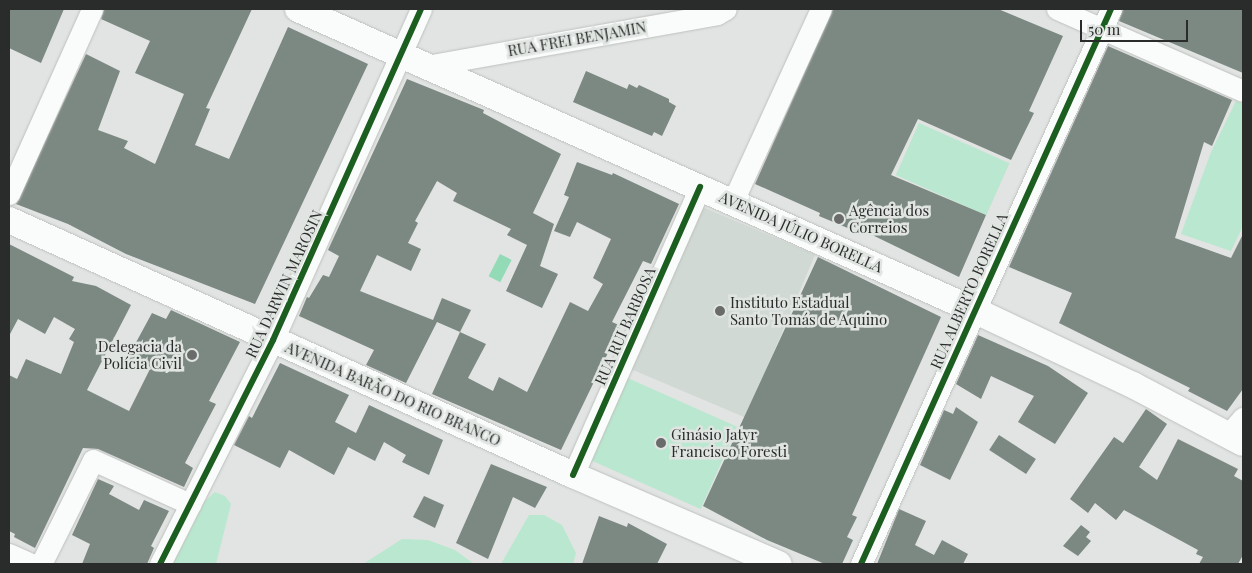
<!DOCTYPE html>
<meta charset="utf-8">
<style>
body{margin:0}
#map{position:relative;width:1252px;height:573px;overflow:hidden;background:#e1e4e2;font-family:"Playfair Display",serif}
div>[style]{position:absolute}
.built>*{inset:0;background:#d0d9d3;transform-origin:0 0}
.green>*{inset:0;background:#bae7cf;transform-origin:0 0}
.water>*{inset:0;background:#93dab7;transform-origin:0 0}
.building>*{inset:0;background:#7c8882;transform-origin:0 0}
.roads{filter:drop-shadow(0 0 1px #bec0be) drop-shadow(0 0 1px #bec0be)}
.minor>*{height:21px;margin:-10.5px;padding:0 10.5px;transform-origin:10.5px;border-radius:10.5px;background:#fafbfb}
.major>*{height:26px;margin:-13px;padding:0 13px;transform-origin:13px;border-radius:13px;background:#fafbfb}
.cycleway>*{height:6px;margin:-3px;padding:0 3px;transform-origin:3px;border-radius:3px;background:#1b5e20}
.dots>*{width:14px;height:14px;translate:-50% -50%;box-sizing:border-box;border:2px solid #e0e5e2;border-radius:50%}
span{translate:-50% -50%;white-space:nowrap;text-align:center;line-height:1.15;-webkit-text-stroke:5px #e0e5e2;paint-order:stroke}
.street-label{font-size:15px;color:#2a2c2b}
.poi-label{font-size:15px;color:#2a2c2b}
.left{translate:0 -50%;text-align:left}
.right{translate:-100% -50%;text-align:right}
.frame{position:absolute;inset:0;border:10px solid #2a2c2b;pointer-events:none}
.scale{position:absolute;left:1080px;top:20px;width:108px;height:22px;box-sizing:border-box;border:2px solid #2a2c2b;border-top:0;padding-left:6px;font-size:15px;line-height:18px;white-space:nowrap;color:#2a2c2b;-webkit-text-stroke:4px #e0e5e2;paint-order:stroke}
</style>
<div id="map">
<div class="built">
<div style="left:700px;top:206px;width:125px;height:177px;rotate:23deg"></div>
</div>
<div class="green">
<div style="clip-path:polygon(1236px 101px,1243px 104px,1243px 226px,1231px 251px,1181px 234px,1211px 152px)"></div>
<div style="left:919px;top:123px;width:99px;height:57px;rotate:24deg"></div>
<div style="left:623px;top:376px;width:125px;height:90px;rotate:24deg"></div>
<div style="clip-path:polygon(215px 492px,225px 496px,231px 504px,216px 564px,173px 564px,205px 501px)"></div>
<div style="clip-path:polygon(529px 515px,544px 515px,562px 525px,576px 553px,573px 564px,501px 564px)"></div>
<div style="clip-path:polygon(402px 539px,428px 540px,455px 550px,474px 564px,363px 564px)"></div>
</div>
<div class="water">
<div style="left:500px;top:254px;width:13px;height:25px;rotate:27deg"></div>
</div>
<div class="building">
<div style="clip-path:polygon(9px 9px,64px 9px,41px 63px,9px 48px)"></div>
<div style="clip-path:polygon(104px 9px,252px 9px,206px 108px,210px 109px,195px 145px,229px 159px,288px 27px,368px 64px,255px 304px,126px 254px,68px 224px,16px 204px,86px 54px,120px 71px,98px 130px,128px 141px,124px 148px,155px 164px,184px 94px,135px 73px,150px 41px,101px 19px)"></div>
<div style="clip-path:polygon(833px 9px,998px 9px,1063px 36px,1029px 111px,1034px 113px,1011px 160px,918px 119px,891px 175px,986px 215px,959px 277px,866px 232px,852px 226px,850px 229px,819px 216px,820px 213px,755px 184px)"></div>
<div style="clip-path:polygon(1123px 9px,1243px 9px,1243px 73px,1119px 21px)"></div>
<div style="clip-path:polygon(1108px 46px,1232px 100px,1212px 146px,1204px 142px,1175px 238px,1231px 258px,1243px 234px,1243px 389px,1227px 411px,1188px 391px,1190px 388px,1059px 323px,1072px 293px,1009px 267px)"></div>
<div style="clip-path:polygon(586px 71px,627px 89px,629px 84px,637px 88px,639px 85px,669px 99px,669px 102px,676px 106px,662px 136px,654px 132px,652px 136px,573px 102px)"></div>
<div style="clip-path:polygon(407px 79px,484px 110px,483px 113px,561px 154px,533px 213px,554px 224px,540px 266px,558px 274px,542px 308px,506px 291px,527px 245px,507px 235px,511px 229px,453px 201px,457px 193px,437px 181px,415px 221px,418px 223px,408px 243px,421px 249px,411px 271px,377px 255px,360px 291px,433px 320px,442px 298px,471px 310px,460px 332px,437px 322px,406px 383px,366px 365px,374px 350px,299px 316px,307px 297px,309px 298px,323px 275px,329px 277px,339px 256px,328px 250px)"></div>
<div style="clip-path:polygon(577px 162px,612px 175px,613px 173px,679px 204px,651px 264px,643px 261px,612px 322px,621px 326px,561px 450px,432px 394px,460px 332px,486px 344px,468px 378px,493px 391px,499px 377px,527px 392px,570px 302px,588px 311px,603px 284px,593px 278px,611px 239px,577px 222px,570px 237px,554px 231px,569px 197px,564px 195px)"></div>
<div style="clip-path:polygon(9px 244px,74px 277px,72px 281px,96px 286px,131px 305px,87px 390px,129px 411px,149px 371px,127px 359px,152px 313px,166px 319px,171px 310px,240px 342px,209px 401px,216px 404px,185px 463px,193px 468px,184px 487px,98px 449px,83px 448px,35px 548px,14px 537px,15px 534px,9px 531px,9px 375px,17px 379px,26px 359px,61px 374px,74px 342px,69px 339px,75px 329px,54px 317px,45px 334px,18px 319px,9px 336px)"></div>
<div style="clip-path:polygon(818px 257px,941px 317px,852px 515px,857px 517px,847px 537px,853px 540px,842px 564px,825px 564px,767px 540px,703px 506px)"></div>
<div style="clip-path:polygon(978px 335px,1048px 366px,1088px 393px,1055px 444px,1018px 422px,1034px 396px,991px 376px,981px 399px,956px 384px)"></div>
<div style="clip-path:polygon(280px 363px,349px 395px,335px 422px,356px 433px,369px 405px,443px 440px,429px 475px,402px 462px,406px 455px,384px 442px,375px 461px,348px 447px,334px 475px,289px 450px,280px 468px,234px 445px,249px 416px,252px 418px)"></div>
<div style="clip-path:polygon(956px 407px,978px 422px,950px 480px,920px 465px,944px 410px,953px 414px)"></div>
<div style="clip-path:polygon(1146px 409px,1167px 424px,1139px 467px,1157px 480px,1178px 439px,1238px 469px,1234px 476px,1243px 481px,1243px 555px,1238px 564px,1199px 564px,1203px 557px,1196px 554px,1198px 550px,1124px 510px,1116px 520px,1095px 503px,1088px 513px,1070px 499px,1114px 437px,1123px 443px)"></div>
<div style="left:999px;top:435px;width:44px;height:18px;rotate:33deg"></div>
<div style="clip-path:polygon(491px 464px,547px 487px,535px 508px,513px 497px,488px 559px,456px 543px)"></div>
<div style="clip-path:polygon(98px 479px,114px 486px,109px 494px,139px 510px,144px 500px,169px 511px,151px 546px,154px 548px,147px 564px,82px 564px,90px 544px,72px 535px)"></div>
<div style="clip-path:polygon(424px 496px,444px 505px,435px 528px,413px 517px)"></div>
<div style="clip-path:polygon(899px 509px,926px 521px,915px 545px,934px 555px,942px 540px,968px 554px,963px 564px,877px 564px)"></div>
<div style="clip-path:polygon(599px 516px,627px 527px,628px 523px,667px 544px,657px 564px,582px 564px)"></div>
<div style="clip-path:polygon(1081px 525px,1090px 532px,1086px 537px,1091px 541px,1078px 556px,1063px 546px)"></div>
</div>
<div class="roads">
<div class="minor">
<div style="left:1057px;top:9px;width:203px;rotate:23.8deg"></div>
<div style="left:426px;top:66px;width:296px;rotate:-10.1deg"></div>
<div style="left:717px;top:14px;width:10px;rotate:-29deg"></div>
<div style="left:9px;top:194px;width:203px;rotate:-65.8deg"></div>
<div style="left:733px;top:201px;width:211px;rotate:-65.4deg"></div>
<div style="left:1228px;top:435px;width:23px;rotate:-49deg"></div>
<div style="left:573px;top:475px;width:315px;rotate:-66.2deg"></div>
<div style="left:9px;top:554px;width:24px;rotate:24deg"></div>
<div style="left:41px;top:564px;width:116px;rotate:-63.4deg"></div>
<div style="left:93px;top:460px;width:107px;rotate:24.4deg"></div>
<div style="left:160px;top:564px;width:251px;rotate:-63.2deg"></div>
<div style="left:273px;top:340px;width:363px;rotate:-65.9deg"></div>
<div style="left:861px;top:564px;width:609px;rotate:-65.75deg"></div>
</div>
<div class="major">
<div style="left:298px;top:9px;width:740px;rotate:24deg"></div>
<div style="left:974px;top:310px;width:176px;rotate:25.3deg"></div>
<div style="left:1133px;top:385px;width:124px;rotate:27.8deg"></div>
<div style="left:9px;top:220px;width:619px;rotate:24.33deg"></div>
<div style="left:573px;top:475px;width:224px;rotate:23.4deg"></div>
</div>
</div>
<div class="cycleway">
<div style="left:573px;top:475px;width:315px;rotate:-66.2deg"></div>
<div style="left:160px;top:564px;width:251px;rotate:-63.2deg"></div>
<div style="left:273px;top:340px;width:363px;rotate:-65.9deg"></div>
<div style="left:861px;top:564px;width:609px;rotate:-65.75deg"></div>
</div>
<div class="dots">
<div style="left:839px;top:219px;background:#6a6c6b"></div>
<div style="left:720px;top:311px;background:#6a6c6b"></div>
<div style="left:192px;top:355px;background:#6a6c6b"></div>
<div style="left:661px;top:443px;background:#6a6c6b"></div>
</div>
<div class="street-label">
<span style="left:577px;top:39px;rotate:-10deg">RUA FREI BENJAMIN</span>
<span style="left:801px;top:232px;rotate:24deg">AVENIDA JÚLIO BORELLA</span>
<span style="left:284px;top:284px;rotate:-65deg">RUA DARWIN MAROSIN</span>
<span style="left:969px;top:291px;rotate:-66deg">RUA ALBERTO BORELLA</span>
<span style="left:625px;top:326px;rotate:-66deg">RUA RUI BARBOSA</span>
<span style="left:393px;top:394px;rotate:24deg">AVENIDA BARÃO DO RIO BRANCO</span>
</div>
<div class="poi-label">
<span class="left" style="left:849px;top:219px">Agência dos<br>Correios</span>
<span class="left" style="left:730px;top:311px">Instituto Estadual<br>Santo Tomás de Aquino</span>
<span class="right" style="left:182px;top:355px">Delegacia da<br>Polícia Civil</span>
<span class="left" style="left:671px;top:443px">Ginásio Jatyr<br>Francisco Foresti</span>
</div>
<div class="frame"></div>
<div class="scale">50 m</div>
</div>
